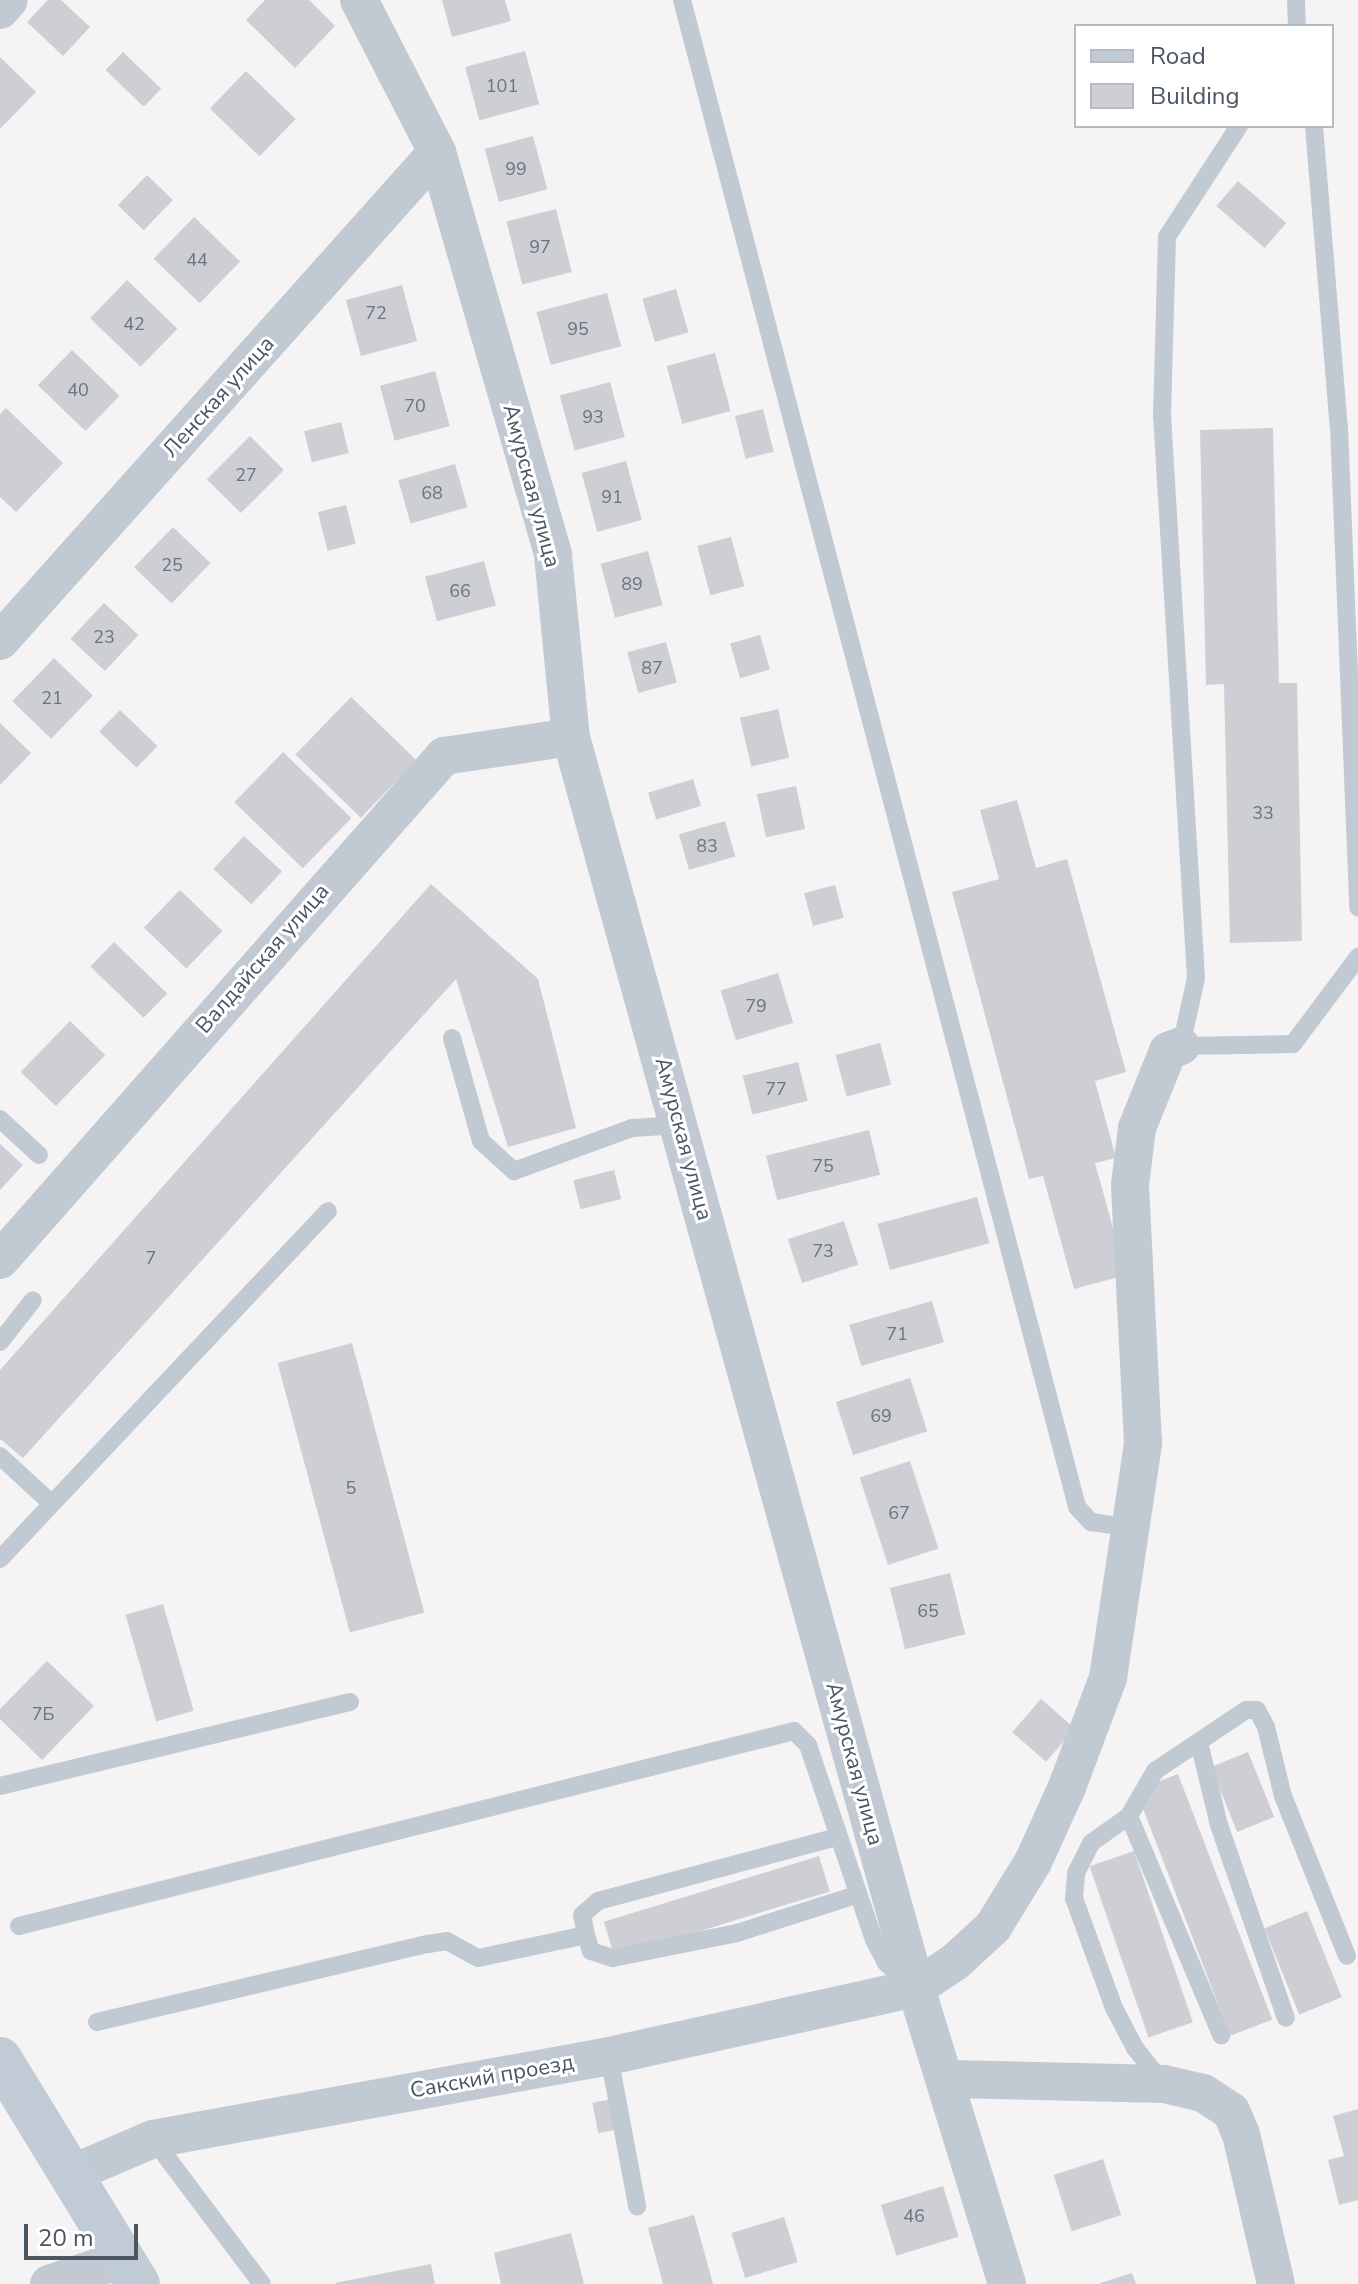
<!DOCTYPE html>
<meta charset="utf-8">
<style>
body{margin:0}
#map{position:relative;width:1358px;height:2284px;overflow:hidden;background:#f5f3f3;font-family:"Nunito Sans",sans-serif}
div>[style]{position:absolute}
.building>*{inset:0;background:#cdcfd5;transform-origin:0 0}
.service>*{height:18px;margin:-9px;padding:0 9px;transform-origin:9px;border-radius:9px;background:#c1cad2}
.minor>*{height:38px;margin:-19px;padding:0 19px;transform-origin:19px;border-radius:19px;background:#c1cad2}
.secondary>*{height:44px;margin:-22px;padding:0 22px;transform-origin:22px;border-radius:22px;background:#c1cbd6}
span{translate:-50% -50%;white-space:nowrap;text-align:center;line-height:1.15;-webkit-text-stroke:6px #fff;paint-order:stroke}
.number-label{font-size:18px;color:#6b747e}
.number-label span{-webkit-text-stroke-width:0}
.street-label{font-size:22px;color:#4a5661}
.legend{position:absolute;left:1074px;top:24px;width:260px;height:104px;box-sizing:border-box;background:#fff;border:2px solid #b7bbc0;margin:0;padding:10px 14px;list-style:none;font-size:24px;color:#4a5661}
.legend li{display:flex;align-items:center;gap:16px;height:40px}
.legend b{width:40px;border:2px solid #b7bbc0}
.scale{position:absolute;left:24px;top:2224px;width:114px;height:36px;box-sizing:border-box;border:4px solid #4a5661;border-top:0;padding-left:10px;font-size:24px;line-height:28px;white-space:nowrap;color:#4a5661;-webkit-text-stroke:6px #fff;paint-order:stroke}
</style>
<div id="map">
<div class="building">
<div style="clip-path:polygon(48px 0,61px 0,90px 27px,63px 56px,27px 22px)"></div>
<div style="clip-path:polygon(265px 0,309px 0,335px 26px,295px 68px,246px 20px)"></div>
<div style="clip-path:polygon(442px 0,505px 0,511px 21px,452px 37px)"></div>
<div style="left:525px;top:51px;width:55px;height:62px;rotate:75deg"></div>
<div style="left:123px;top:52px;width:53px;height:25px;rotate:44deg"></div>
<div style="clip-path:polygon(0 57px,36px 92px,0 129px)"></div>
<div style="left:246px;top:71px;width:69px;height:52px;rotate:44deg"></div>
<div style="left:533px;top:136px;width:55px;height:50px;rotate:75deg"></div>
<div style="left:147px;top:175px;width:36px;height:42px;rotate:44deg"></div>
<div style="left:1238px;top:181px;width:64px;height:33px;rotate:41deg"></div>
<div style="left:556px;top:209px;width:65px;height:51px;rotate:76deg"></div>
<div style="left:194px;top:217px;width:64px;height:58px;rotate:44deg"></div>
<div style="left:127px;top:280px;width:70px;height:53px;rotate:44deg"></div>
<div style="left:402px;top:285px;width:58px;height:58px;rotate:75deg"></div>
<div style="left:676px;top:289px;width:45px;height:35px;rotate:74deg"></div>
<div style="left:607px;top:293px;width:55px;height:73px;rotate:75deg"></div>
<div style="left:72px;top:350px;width:66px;height:49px;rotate:44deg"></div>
<div style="left:715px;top:353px;width:60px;height:50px;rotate:75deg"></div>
<div style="left:435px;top:371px;width:57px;height:57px;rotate:75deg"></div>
<div style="left:610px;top:382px;width:57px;height:52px;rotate:75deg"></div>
<div style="clip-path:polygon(6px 408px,63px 463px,16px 512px,0 497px,0 414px)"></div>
<div style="left:763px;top:409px;width:44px;height:29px;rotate:76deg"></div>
<div style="left:341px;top:422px;width:32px;height:38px;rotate:76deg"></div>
<div style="clip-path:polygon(1273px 428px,1279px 683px,1297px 683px,1302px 941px,1230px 943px,1224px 684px,1206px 685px,1200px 430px)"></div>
<div style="left:250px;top:436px;width:48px;height:61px;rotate:45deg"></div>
<div style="left:626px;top:461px;width:61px;height:46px;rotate:75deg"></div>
<div style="left:455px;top:464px;width:45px;height:59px;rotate:74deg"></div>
<div style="left:346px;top:505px;width:40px;height:29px;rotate:76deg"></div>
<div style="left:173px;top:527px;width:52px;height:56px;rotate:44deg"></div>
<div style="left:731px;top:537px;width:51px;height:35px;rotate:75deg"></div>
<div style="left:648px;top:551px;width:56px;height:49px;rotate:75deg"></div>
<div style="left:484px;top:561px;width:46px;height:61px;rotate:75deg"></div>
<div style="left:104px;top:603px;width:47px;height:49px;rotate:43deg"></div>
<div style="left:760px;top:635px;width:36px;height:31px;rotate:74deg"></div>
<div style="left:666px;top:642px;width:42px;height:40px;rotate:75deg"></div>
<div style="left:54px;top:658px;width:54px;height:60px;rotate:44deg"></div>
<div style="left:351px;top:697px;width:91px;height:80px;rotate:44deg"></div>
<div style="left:778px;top:709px;width:50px;height:39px;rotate:77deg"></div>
<div style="left:120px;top:710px;width:52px;height:30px;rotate:44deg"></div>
<div style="clip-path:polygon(0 723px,31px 753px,0 785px)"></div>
<div style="left:283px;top:752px;width:95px;height:70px;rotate:44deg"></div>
<div style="left:693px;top:779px;width:28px;height:47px;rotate:73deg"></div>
<div style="left:796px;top:786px;width:44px;height:40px;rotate:78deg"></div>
<div style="clip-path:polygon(1017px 800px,1036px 868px,1067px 859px,1126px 1072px,1095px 1081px,1116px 1158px,1095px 1163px,1126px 1275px,1074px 1289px,1043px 1176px,1029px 1179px,952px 892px,999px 879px,980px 810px)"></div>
<div style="left:725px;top:821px;width:37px;height:48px;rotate:74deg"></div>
<div style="left:244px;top:836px;width:52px;height:45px;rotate:43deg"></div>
<div style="clip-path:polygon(431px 884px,538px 979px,576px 1128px,508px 1147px,456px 979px,23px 1458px,0 1439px,0 1370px)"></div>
<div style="left:835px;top:885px;width:34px;height:32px;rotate:75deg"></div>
<div style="left:180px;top:890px;width:59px;height:52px;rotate:44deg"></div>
<div style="left:114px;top:942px;width:74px;height:34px;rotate:44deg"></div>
<div style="left:778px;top:973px;width:52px;height:60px;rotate:73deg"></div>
<div style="left:70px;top:1021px;width:49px;height:71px;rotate:44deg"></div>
<div style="left:880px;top:1043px;width:43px;height:46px;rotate:75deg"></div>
<div style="left:798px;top:1062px;width:40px;height:57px;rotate:76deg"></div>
<div style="left:869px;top:1130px;width:46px;height:106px;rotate:76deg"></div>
<div style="clip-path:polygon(0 1144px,23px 1165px,0 1190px)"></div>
<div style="left:614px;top:1170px;width:30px;height:42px;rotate:76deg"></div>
<div style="left:977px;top:1197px;width:48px;height:103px;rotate:75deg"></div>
<div style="left:844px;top:1221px;width:46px;height:59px;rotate:72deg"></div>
<div style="left:932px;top:1301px;width:43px;height:86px;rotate:74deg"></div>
<div style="left:352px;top:1343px;width:279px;height:77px;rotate:75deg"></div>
<div style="left:910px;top:1378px;width:56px;height:78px;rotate:72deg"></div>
<div style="left:910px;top:1461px;width:92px;height:53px;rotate:72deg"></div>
<div style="left:950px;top:1573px;width:63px;height:62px;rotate:76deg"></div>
<div style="left:163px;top:1604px;width:111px;height:39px;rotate:74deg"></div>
<div style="clip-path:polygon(47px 1661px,94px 1706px,42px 1760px,0 1719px,0 1709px)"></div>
<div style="left:1041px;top:1699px;width:45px;height:44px;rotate:41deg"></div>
<div style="left:1248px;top:1752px;width:70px;height:40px;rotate:68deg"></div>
<div style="left:1178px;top:1774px;width:263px;height:45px;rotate:69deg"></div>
<div style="left:1134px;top:1851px;width:181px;height:47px;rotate:71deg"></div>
<div style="left:819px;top:1856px;width:37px;height:225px;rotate:73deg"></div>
<div style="left:1307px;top:1911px;width:93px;height:46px;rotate:68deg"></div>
<div style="left:612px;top:2099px;width:31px;height:20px;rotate:79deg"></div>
<div style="clip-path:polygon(1358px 2109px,1358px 2200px,1339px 2205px,1328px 2160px,1344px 2156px,1333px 2116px)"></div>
<div style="left:1103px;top:2159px;width:59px;height:52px;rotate:72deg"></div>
<div style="left:943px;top:2186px;width:53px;height:65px;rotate:73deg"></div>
<div style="clip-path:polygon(694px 2215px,713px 2284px,663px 2284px,648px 2228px)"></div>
<div style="left:784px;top:2217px;width:47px;height:55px;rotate:73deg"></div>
<div style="clip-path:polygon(571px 2233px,584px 2284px,501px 2284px,494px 2253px)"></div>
<div style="clip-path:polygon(431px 2264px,435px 2284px,336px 2284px,335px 2283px)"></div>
<div style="clip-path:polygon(1132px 2273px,1136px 2284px,1100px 2284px,1100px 2283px)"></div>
</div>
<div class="service">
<div style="left:682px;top:0;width:1558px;rotate:75.31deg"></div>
<div style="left:1077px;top:1507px;width:21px;rotate:47deg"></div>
<div style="left:1091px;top:1522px;width:42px;rotate:8.1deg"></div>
<div style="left:1296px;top:0;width:26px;rotate:88deg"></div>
<div style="left:1239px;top:126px;width:132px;rotate:123deg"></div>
<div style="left:1167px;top:237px;width:178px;rotate:91.6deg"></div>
<div style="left:1162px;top:415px;width:564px;rotate:86.54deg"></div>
<div style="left:1196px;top:978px;width:70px;rotate:102.4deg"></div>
<div style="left:1181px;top:1046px;width:112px;rotate:-1deg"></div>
<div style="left:1293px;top:1044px;width:109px;rotate:-53.2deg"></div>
<div style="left:1314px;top:126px;width:302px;rotate:85.3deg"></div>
<div style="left:1339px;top:427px;width:481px;rotate:87.7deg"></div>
<div style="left:452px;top:1038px;width:107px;rotate:74.3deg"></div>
<div style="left:481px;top:1141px;width:45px;rotate:42.3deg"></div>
<div style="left:514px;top:1171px;width:126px;rotate:-20deg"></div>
<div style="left:632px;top:1128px;width:48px;rotate:-3.6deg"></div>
<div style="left:0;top:1119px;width:53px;rotate:42.7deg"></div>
<div style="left:0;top:1342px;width:53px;rotate:-51.8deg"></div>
<div style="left:0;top:1456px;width:68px;rotate:42.6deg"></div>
<div style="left:0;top:1559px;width:478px;rotate:-46.7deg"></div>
<div style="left:1199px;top:1742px;width:85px;rotate:76.5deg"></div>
<div style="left:1219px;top:1825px;width:204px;rotate:70.9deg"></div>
<div style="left:0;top:1786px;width:360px;rotate:-13.5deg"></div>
<div style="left:1129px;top:1816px;width:238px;rotate:67.2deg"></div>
<div style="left:19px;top:1926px;width:799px;rotate:-14.12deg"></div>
<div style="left:794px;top:1731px;width:20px;rotate:45deg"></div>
<div style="left:808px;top:1745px;width:206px;rotate:71.3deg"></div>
<div style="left:874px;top:1940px;width:26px;rotate:62deg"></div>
<div style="left:886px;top:1963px;width:32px;rotate:41deg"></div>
<div style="left:586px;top:1935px;width:20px;rotate:-101deg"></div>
<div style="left:582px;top:1915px;width:21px;rotate:-41deg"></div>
<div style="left:598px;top:1901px;width:247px;rotate:-15deg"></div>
<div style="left:97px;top:2022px;width:340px;rotate:-13.3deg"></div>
<div style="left:428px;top:1944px;width:19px;rotate:-9deg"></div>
<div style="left:447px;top:1941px;width:35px;rotate:29deg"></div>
<div style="left:478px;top:1958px;width:110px;rotate:-12deg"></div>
<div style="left:586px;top:1935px;width:17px;rotate:73deg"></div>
<div style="left:591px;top:1951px;width:23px;rotate:18deg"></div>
<div style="left:613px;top:1958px;width:126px;rotate:-11.4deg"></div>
<div style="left:737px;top:1933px;width:125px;rotate:-17.7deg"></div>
<div style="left:609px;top:2056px;width:153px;rotate:79.4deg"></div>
<div style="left:1162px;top:2082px;width:43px;rotate:-128.5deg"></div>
<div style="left:1135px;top:2048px;width:45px;rotate:-117.7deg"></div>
<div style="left:1114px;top:2008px;width:117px;rotate:-110deg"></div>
<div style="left:1074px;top:1898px;width:25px;rotate:-85deg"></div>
<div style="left:1076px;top:1873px;width:34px;rotate:-63deg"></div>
<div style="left:1091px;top:1843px;width:47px;rotate:-35.4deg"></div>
<div style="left:1129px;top:1816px;width:52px;rotate:-60deg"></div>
<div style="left:1155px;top:1771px;width:110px;rotate:-33.8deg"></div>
<div style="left:1246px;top:1710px;width:11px"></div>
<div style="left:1257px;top:1710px;width:19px;rotate:62deg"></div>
<div style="left:1266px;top:1727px;width:71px;rotate:76.2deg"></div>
<div style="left:1283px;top:1796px;width:172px;rotate:68.2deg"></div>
<div style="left:153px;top:2139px;width:181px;rotate:53.1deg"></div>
</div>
<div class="minor">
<div style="left:359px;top:0;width:171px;rotate:62.8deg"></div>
<div style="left:437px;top:152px;width:419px;rotate:73.9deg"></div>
<div style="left:553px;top:555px;width:183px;rotate:84.4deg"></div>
<div style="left:571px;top:737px;width:1298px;rotate:74.58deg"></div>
<div style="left:916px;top:1988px;width:310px;rotate:72.9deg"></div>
<div style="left:0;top:10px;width:13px;rotate:-48deg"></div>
<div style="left:0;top:641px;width:656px;rotate:-48.21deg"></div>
<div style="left:0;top:1260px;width:672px;rotate:-48.62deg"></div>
<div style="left:444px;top:756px;width:128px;rotate:-8.5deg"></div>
<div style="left:947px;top:2079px;width:217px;rotate:1.3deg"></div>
<div style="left:1164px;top:2084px;width:40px;rotate:13deg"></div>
<div style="left:1203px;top:2093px;width:33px;rotate:33deg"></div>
<div style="left:1231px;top:2111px;width:25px;rotate:67deg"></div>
<div style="left:1241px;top:2134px;width:154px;rotate:76.9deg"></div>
<div style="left:71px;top:2174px;width:89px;rotate:-23.1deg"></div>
<div style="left:153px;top:2139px;width:463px;rotate:-10.3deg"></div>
<div style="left:609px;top:2056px;width:314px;rotate:-12.5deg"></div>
<div style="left:916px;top:1988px;width:47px;rotate:-33.7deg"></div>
<div style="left:955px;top:1962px;width:52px;rotate:-42.6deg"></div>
<div style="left:993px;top:1927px;width:76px;rotate:-58.4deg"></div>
<div style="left:1033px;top:1862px;width:82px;rotate:-65.6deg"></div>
<div style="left:1067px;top:1787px;width:116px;rotate:-69.4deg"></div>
<div style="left:1108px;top:1678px;width:238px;rotate:-81.5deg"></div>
<div style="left:1143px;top:1443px;width:258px;rotate:-92.9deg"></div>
<div style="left:1130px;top:1185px;width:57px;rotate:-83deg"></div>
<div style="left:1137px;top:1128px;width:83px;rotate:-68.1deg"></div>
<div style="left:1168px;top:1051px;width:14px;rotate:-21deg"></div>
<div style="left:49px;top:2284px;width:77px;rotate:-18.9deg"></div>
</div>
<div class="secondary">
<div style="left:0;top:2059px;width:264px;rotate:58.5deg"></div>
</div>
<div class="number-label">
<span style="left:502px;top:86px">101</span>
<span style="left:516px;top:169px">99</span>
<span style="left:540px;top:247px">97</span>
<span style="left:197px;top:260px">44</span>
<span style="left:376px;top:313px">72</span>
<span style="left:134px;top:324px">42</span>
<span style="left:578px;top:329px">95</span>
<span style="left:78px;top:390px">40</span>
<span style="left:415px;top:406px">70</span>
<span style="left:593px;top:417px">93</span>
<span style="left:246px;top:475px">27</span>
<span style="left:432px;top:493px">68</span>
<span style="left:612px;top:497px">91</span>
<span style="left:172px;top:565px">25</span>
<span style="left:632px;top:584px">89</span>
<span style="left:460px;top:591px">66</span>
<span style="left:104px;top:637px">23</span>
<span style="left:652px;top:668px">87</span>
<span style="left:52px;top:698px">21</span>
<span style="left:1263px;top:813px">33</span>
<span style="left:707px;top:846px">83</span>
<span style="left:756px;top:1006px">79</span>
<span style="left:776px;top:1089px">77</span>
<span style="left:823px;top:1166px">75</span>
<span style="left:823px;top:1251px">73</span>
<span style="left:151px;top:1258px">7</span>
<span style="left:897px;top:1334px">71</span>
<span style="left:881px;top:1416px">69</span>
<span style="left:351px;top:1488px">5</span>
<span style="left:899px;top:1513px">67</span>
<span style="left:928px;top:1611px">65</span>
<span style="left:43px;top:1714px">7Б</span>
<span style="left:914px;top:2216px">46</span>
</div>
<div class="street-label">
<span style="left:219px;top:397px;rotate:-48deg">Ленская улица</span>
<span style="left:531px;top:486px;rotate:75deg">Амурская улица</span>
<span style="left:263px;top:959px;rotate:-49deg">Валдайская улица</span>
<span style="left:683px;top:1139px;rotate:75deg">Амурская улица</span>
<span style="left:854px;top:1764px;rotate:75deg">Амурская улица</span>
<span style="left:492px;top:2077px;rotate:-10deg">Сакский проезд</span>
</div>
<ul class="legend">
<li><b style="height:10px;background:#c1cbd6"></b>Road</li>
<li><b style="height:22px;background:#cdcfd5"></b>Building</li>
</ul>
<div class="scale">20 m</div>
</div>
